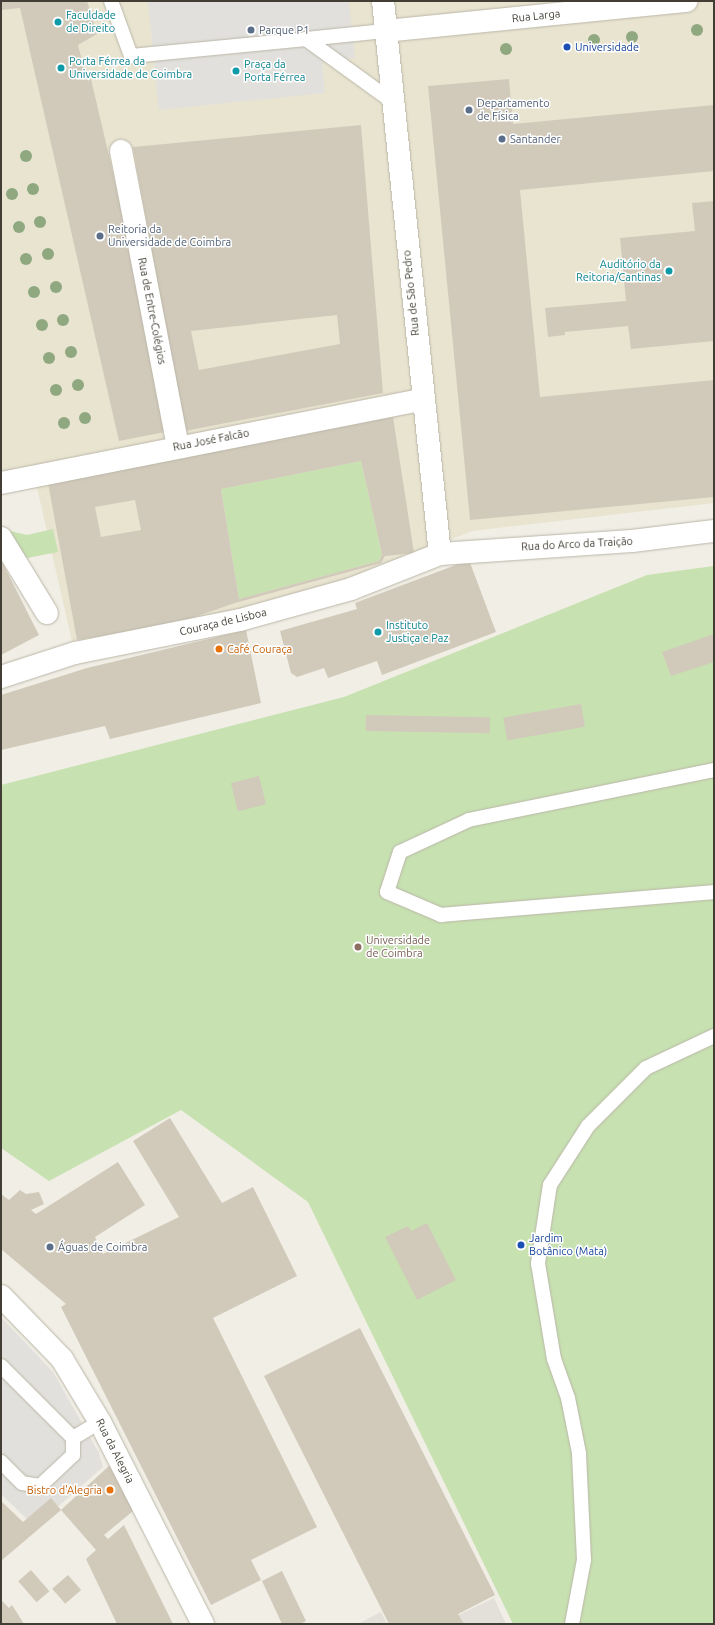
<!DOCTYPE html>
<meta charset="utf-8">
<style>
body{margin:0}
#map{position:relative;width:715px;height:1625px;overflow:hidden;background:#f0eee5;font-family:Ubuntu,sans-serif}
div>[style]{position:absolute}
.industrial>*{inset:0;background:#e3dfd9}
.education>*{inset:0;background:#e8e4d0}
.green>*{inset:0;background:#c7e1b1}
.parking>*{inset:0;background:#e2e0dc}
.building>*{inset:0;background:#d1cabb;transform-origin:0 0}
.roads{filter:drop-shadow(0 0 1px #bbb6a8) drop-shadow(0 0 1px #bbb6a8)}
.lane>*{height:14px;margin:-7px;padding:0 7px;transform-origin:7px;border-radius:7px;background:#fff}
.street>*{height:22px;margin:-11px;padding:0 11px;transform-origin:11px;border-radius:11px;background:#fff}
.trees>*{width:12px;height:12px;margin:-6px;border-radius:50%;background:#8fa880}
.dots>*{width:11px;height:11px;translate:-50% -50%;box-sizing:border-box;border:2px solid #fff;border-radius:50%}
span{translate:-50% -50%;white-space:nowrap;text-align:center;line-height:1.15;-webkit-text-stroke:3px #fff;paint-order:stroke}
.culture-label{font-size:11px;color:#0d838f}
.left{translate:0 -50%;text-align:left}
.right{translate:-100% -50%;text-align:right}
.street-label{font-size:11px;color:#423e35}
.service-label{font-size:11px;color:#4e5e75}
.transit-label{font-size:11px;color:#164399}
.food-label{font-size:11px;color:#c56008}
.education-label{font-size:11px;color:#785e54}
.frame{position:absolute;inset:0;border:2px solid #423e35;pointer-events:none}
</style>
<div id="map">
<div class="industrial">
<div style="clip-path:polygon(494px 1598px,506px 1624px,440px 1624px)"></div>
<div style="clip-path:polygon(381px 1612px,387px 1624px,358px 1624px)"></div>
</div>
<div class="education">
<div style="clip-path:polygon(1px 1px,714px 1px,714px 503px,472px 531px,350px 580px,181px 628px,73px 646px,33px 470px,1px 474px)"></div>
</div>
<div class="green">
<div style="clip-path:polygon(361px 461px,382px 554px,379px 561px,239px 599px,221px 489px)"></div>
<div style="clip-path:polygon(2px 529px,27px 535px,53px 529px,58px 552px,22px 559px)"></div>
<div style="clip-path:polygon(714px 566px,714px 1624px,513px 1624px,308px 1202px,181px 1110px,49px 1181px,1px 1148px,1px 785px,344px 697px,647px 575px)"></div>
</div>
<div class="parking">
<div style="clip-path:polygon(148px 1px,349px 1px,355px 58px,322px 62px,325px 93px,159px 110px)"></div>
<div style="clip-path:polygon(1px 1317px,53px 1372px,99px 1453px,103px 1467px,35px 1527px,1px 1494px)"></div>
</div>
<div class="building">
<div style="clip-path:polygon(1px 1px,87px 1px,97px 34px,78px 45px,87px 80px,91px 79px,120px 203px,165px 432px,119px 441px,20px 8px,1px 10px)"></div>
<div style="clip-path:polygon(509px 79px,513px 124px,714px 105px,714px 171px,520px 190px,540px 397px,714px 380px,714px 497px,470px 520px,428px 86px)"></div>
<div style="clip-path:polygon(evenodd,361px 125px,383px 393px,185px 431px,133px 147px,361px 125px,337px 315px,340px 344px,199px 370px,191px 331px,337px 315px)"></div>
<div style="clip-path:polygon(714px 201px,714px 341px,631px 349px,628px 326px,565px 332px,565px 335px,548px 337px,545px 308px,626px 301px,620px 238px,695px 231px,692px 203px)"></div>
<div style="clip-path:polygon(evenodd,393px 417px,414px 553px,385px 556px,381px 563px,235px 603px,180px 622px,77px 640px,48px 483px,393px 417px,361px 461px,382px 554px,379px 561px,239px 599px,221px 489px,361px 461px,393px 417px,135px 500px,141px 530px,101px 537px,95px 507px,135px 500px)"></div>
<div style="clip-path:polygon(1px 560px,39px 635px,1px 655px)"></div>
<div style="clip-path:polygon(469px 560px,496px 632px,382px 675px,377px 661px,328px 678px,324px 668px,297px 677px,291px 673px,280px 631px,357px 609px,355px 603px)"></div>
<div style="clip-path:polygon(246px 630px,261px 703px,110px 739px,105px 726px,1px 750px,1px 695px,87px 668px)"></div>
<div style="clip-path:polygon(714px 634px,714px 662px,671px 676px,662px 652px)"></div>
<div style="left:581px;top:704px;width:23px;height:79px;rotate:80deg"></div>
<div style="left:366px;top:715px;width:124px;height:16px;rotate:1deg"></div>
<div style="left:259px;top:776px;width:29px;height:29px;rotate:76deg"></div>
<div style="clip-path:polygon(170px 1118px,222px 1203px,253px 1187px,297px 1276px,213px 1318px,317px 1527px,251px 1560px,261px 1580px,211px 1605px,61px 1307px,66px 1304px,1px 1249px,1px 1194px,9px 1200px,20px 1190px,26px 1194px,39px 1192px,44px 1204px,31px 1210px,36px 1214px,118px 1162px,145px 1205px,95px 1237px,103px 1254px,179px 1217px,133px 1141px)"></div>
<div style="clip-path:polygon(427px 1223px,456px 1280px,417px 1300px,385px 1237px,408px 1226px,411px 1231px)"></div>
<div style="clip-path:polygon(360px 1328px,495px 1595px,458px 1614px,464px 1624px,389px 1624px,264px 1376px)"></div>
<div style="clip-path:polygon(110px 1465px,133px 1511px,104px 1535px,108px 1539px,124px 1525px,173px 1624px,117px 1624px,86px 1559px,96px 1550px,61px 1510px)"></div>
<div style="clip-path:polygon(51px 1498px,61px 1510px,1px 1561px,1px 1501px,23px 1522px)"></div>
<div style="left:31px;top:1570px;width:28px;height:17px;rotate:49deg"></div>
<div style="clip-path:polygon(282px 1571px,306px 1621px,300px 1624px,282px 1624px,262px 1581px)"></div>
<div style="left:68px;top:1575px;width:20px;height:21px;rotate:49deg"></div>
<div style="clip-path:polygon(1px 1600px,9px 1608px,12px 1605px,24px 1624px,1px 1624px)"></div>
</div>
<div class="roads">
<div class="lane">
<div style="left:111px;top:1px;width:59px;rotate:70deg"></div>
<div style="left:131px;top:56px;width:176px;rotate:-5.5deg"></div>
<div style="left:306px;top:39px;width:107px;rotate:35.9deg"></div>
<div style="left:306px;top:39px;width:79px;rotate:-5.8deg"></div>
<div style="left:714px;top:770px;width:250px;rotate:168.5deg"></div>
<div style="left:469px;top:820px;width:76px;rotate:155.1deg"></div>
<div style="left:400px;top:852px;width:42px;rotate:108deg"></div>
<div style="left:387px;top:892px;width:59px;rotate:23.1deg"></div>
<div style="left:441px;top:915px;width:274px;rotate:-4.8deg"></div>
<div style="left:1px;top:1366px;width:102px;rotate:45deg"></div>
<div style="left:73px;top:1438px;width:17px;rotate:90deg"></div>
<div style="left:73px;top:1455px;width:45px;rotate:136.8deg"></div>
<div style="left:40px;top:1486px;width:18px;rotate:-171deg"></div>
<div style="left:22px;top:1483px;width:30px;rotate:-135deg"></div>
<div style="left:73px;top:1438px;width:31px;rotate:-31deg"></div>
<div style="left:572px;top:1624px;width:65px;rotate:-79.4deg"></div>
<div style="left:584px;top:1560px;width:107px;rotate:-92.7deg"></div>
<div style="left:579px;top:1453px;width:56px;rotate:-101.3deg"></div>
<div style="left:568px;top:1398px;width:41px;rotate:-109.7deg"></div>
<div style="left:554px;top:1359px;width:97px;rotate:-99.5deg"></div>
<div style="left:538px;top:1263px;width:79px;rotate:-81.3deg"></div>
<div style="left:550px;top:1185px;width:70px;rotate:-57.2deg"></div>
<div style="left:588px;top:1126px;width:82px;rotate:-45deg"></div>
<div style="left:646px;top:1068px;width:75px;rotate:-25.2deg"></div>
</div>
<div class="street">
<div style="left:383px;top:1px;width:556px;rotate:84.12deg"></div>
<div style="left:385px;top:31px;width:303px;rotate:-5.7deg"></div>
<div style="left:121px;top:151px;width:300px;rotate:79.1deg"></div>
<div style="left:1px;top:483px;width:428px;rotate:-11.2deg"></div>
<div style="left:1px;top:538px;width:88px;rotate:58.5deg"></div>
<div style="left:1px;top:677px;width:78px;rotate:-18deg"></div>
<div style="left:75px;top:653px;width:168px;rotate:-11.3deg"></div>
<div style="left:240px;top:620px;width:115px;rotate:-15.6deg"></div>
<div style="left:351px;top:589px;width:96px;rotate:-21.5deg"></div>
<div style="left:440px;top:554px;width:192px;rotate:-3.9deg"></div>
<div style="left:632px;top:541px;width:83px;rotate:-7deg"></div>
<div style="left:1px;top:1296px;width:88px;rotate:45.9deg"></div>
<div style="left:62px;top:1359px;width:74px;rotate:58.9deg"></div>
<div style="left:100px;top:1422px;width:227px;rotate:63deg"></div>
</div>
</div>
<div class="trees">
<div style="left:697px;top:30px"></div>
<div style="left:632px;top:37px"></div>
<div style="left:594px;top:40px"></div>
<div style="left:506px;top:49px"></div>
<div style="left:26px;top:156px"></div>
<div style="left:33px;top:189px"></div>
<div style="left:12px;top:194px"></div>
<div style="left:40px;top:222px"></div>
<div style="left:19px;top:227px"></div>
<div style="left:48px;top:254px"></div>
<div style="left:26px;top:259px"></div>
<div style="left:56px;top:287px"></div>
<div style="left:34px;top:292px"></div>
<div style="left:63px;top:320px"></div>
<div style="left:42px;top:325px"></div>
<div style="left:71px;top:352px"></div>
<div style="left:49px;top:358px"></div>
<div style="left:78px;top:385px"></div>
<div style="left:56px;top:390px"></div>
<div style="left:85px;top:418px"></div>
<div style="left:64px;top:423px"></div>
</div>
<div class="dots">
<div style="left:58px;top:22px;background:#0f9aa8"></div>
<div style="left:251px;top:30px;background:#5c6f8a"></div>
<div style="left:567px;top:47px;background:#1a4fb4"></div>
<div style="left:61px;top:68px;background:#0f9aa8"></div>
<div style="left:236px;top:71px;background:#0f9aa8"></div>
<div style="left:469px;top:110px;background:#5c6f8a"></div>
<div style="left:502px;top:139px;background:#5c6f8a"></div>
<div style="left:100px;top:236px;background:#5c6f8a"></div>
<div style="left:669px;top:271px;background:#0f9aa8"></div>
<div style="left:378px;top:632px;background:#0f9aa8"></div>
<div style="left:219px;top:649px;background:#e8710a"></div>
<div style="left:358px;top:947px;background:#8d6e63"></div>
<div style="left:521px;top:1245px;background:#1a4fb4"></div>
<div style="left:50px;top:1247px;background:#5c6f8a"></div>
<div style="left:110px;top:1490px;background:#e8710a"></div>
</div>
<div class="culture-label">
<span class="left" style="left:66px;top:22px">Faculdade<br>de Direito</span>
<span class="left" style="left:69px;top:68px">Porta Férrea da<br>Universidade de Coimbra</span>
<span class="left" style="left:244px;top:71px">Praça da<br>Porta Férrea</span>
<span class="right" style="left:661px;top:271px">Auditório da<br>Reitoria/Cantinas</span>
<span class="left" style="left:386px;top:632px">Instituto<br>Justiça e Paz</span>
</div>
<div class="street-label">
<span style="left:536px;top:16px;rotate:-6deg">Rua Larga</span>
<span style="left:411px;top:293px;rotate:-96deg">Rua de São Pedro</span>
<span style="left:152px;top:311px;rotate:79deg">Rua de Entre-Colégios</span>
<span style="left:211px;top:440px;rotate:-11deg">Rua José Falcão</span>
<span style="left:577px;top:544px;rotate:-3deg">Rua do Arco da Traição</span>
<span style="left:223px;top:622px;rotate:-13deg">Couraça de Lisboa</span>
<span style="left:115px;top:1451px;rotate:63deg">Rua da Alegria</span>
</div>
<div class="service-label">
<span class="left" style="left:259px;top:30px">Parque P1</span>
<span class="left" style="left:477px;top:110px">Departamento<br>de Física</span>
<span class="left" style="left:510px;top:139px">Santander</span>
<span class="left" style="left:108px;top:236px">Reitoria da<br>Universidade de Coimbra</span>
<span class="left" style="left:58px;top:1247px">Águas de Coimbra</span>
</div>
<div class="transit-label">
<span class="left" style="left:575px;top:47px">Universidade</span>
<span class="left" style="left:529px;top:1245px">Jardim<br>Botânico (Mata)</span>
</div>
<div class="food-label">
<span class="left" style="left:227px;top:649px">Café Couraça</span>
<span class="right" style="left:102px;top:1490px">Bistro d'Alegria</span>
</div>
<div class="education-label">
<span class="left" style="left:366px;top:947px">Universidade<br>de Coimbra</span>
</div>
<div class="frame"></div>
</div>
